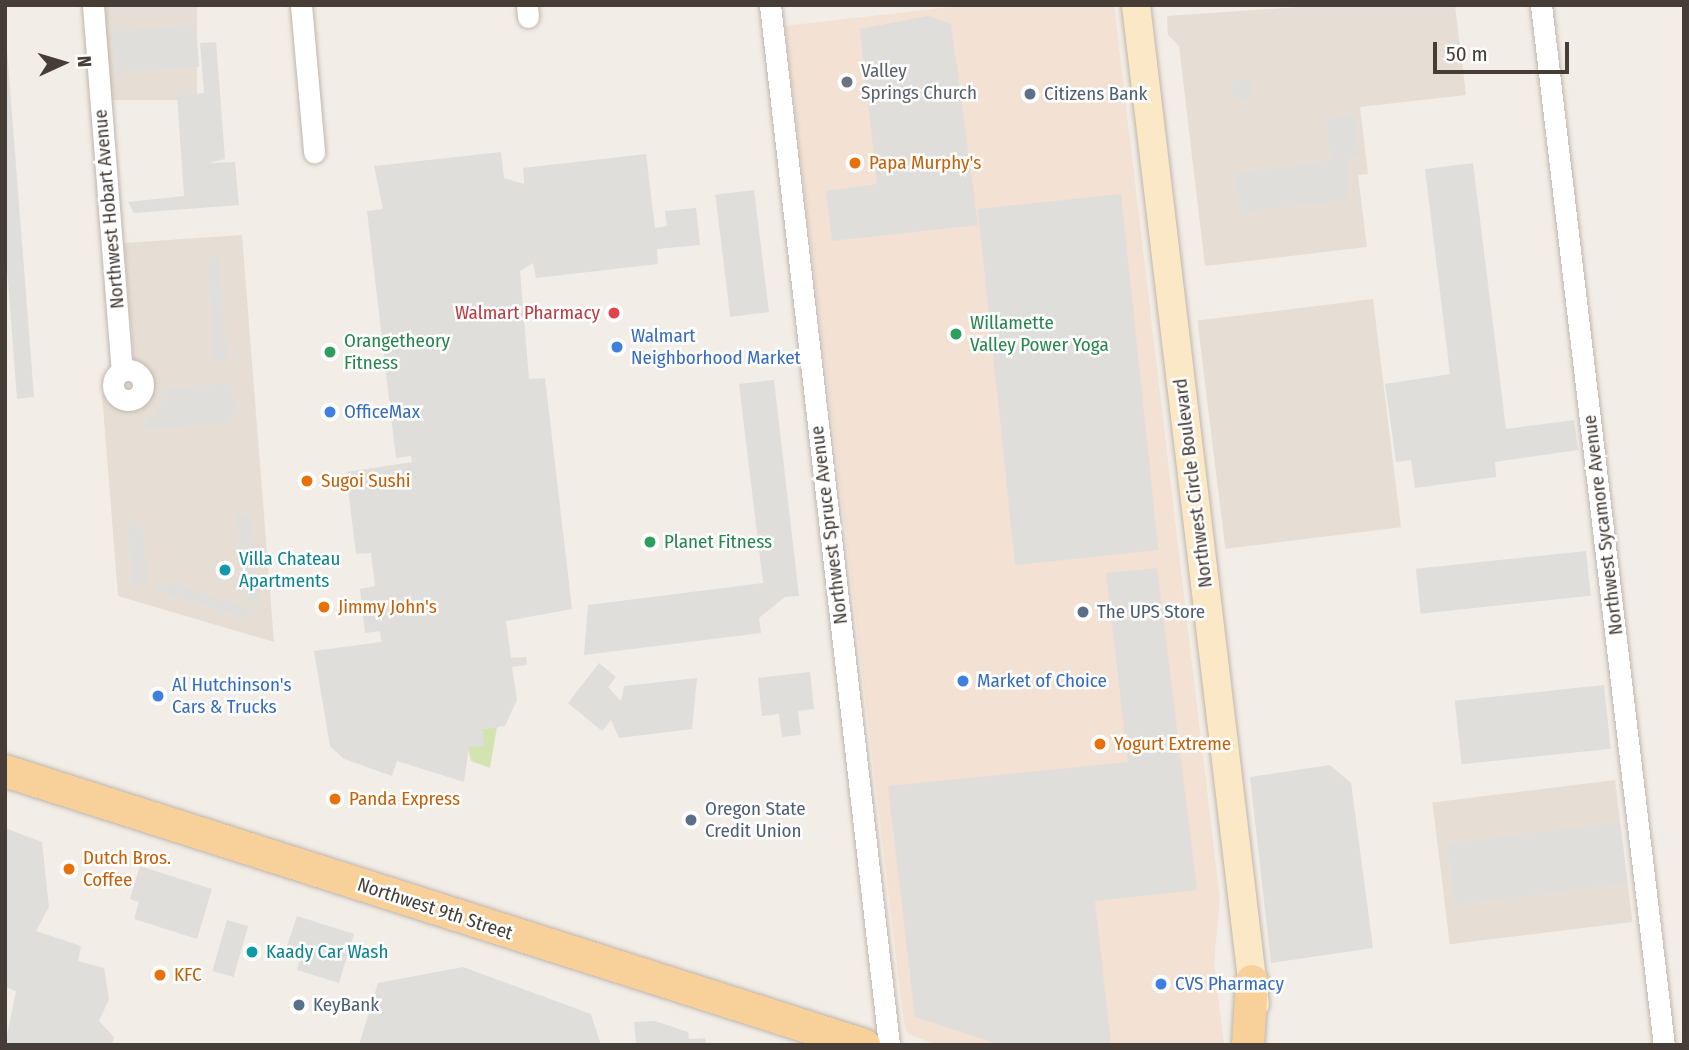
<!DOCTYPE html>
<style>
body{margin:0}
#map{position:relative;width:1689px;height:1050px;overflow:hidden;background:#f2ede6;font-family:"Fira Sans Condensed",sans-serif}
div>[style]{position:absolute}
.residential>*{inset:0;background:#e6ded5;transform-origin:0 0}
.commercial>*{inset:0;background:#f3e1d3}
.green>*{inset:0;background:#d4e4b1}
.parking>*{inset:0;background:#e0dedb;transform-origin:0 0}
.round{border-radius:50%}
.roads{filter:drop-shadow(0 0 2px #c0b6ad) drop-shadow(0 0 2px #c0b6ad)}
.street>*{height:21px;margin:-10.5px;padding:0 10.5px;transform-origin:10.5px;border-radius:10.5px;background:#fff}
.street>.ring{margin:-10.5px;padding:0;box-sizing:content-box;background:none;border:21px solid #fff;border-radius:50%}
.secondary>*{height:28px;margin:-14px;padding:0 14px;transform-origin:14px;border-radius:14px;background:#fbe8c7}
.primary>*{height:32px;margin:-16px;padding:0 16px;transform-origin:16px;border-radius:16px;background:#f8d09a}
.dots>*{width:19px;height:19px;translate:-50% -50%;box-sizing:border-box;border:4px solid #fff;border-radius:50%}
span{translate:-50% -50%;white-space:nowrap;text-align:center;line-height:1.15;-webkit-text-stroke:5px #fff;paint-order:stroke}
.worship-label{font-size:19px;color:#5b616d}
.left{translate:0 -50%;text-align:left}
.service-label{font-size:19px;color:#4e5e75}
.food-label{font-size:19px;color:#c56008}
.street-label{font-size:19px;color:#453d36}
.health-label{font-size:19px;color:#be3a42}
.right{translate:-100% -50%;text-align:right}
.leisure-label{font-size:19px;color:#27864d}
.shop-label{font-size:19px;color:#366cbe}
.culture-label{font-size:19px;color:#0d838f}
.frame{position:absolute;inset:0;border:7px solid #453d36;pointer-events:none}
.north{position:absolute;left:28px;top:28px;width:70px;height:70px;-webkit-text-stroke:5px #fff;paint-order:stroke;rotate:86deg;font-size:19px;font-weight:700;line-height:28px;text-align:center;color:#453d36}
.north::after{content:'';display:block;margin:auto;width:24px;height:32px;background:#453d36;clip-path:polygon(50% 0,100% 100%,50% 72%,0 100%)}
.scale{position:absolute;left:1433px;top:42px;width:136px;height:32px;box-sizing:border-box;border:4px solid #453d36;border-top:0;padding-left:9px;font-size:21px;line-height:24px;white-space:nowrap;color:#453d36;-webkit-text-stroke:5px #fff;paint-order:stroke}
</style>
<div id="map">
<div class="residential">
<div style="left:105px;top:5px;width:92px;height:95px"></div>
<div style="clip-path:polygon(1329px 5px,1455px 5px,1466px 95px,1360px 107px,1368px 174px,1358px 175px,1367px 247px,1205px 266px,1179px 46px,1168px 35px,1167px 16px)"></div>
<div style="clip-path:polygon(242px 235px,274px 642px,118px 596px,102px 394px,130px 409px,150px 392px,148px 375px,134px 360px,124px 243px)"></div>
<div style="left:1373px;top:299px;width:230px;height:177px;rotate:83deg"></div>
<div style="left:1615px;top:780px;width:143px;height:184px;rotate:83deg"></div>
</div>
<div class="commercial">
<div style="clip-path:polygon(967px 5px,1114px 5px,1220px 900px,1214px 962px,1224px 1045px,938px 1045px,908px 1034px,904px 1023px,785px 26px)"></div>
</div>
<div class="green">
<div style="clip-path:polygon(497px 727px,490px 768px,471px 761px,468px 747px,483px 745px,482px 729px)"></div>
</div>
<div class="parking">
<div style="clip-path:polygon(928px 16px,951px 24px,978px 225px,832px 241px,826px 191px,877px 184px,860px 29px)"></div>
<div style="clip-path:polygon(5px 24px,34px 397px,17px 399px,5px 242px)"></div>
<div style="left:196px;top:25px;width:42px;height:84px;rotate:86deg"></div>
<div style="clip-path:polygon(216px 42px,225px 159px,209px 163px,235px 162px,239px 205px,134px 213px,128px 202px,184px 196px,177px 95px,204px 93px,200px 43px)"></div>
<div class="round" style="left:1231px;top:79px;width:22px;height:22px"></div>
<div style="clip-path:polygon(1355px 115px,1359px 156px,1346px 157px,1348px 200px,1243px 212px,1233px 173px,1331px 161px,1326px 118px)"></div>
<div style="clip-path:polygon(501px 152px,504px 178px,524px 184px,523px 168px,646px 154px,655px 228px,667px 226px,665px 211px,696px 208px,700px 245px,657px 249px,658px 264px,536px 278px,533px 263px,520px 271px,529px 379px,545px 378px,572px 609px,506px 621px,511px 658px,526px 657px,527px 665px,512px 667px,517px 700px,505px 726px,482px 729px,484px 746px,469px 747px,464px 782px,397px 761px,392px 776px,344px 759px,330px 746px,314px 651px,381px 642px,380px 631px,365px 633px,360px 589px,375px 586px,371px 553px,356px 554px,346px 472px,412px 462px,411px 456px,396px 458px,395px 450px,367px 211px,383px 209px,374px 166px)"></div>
<div style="clip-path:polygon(1473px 163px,1506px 429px,1574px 420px,1578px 450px,1495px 462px,1496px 477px,1415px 488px,1411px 460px,1396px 462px,1385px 384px,1450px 374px,1425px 169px)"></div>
<div style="left:754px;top:190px;width:123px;height:39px;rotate:83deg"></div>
<div style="left:1121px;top:194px;width:358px;height:144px;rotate:84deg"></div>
<div style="left:220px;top:257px;width:104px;height:13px;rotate:86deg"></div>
<div style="clip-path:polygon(774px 380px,799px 596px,785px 597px,759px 618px,761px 633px,584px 655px,588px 605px,763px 583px,739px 384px)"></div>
<div style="clip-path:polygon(228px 383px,240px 409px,231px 423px,140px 430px,165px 400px,157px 390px)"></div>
<div style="clip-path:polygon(237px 512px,253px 520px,259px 608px,243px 595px)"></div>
<div style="clip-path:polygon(127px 519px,143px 527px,148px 588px,132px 583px)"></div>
<div style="left:1586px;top:551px;width:45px;height:171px;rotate:84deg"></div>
<div style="clip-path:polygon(1157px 568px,1197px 890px,1095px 901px,1111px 1045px,1001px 1045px,915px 1017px,888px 786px,1128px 762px,1106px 573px)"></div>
<div style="clip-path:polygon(170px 582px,258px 611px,245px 618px,152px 589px)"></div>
<div style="clip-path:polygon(599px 663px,616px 677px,608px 687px,621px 701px,624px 686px,697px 678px,692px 729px,619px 738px,611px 720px,602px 731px,568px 703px)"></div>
<div style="clip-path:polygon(810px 672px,814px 709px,798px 711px,801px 735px,782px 737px,779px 714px,762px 716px,758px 678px)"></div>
<div style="left:1604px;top:685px;width:64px;height:150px;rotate:84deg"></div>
<div style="clip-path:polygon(1330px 765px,1351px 783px,1373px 948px,1271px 963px,1250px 777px)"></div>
<div style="left:1620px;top:822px;width:62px;height:174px;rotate:83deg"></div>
<div style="clip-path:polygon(5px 828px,42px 842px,49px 907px,36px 931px,81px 946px,78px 961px,104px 968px,109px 999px,99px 1021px,114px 1037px,112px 1045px,5px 1045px,16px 991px,5px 987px)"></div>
<div style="clip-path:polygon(140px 866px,212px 889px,197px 939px,134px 919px,139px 902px,130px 899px)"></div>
<div style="clip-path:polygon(297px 916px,354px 934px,339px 983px,297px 970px,302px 954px,286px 949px)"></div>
<div style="left:227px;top:920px;width:22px;height:53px;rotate:16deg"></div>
<div style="clip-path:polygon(463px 967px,591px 1014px,601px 1045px,359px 1045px,378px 983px)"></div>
<div style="clip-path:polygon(655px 1021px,688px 1032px,689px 1039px,705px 1038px,706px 1045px,636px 1045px,634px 1022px)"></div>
</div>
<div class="roads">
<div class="street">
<div style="left:93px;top:5px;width:366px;rotate:85.5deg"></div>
<div style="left:301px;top:5px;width:148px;rotate:84.9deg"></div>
<div style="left:527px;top:5px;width:12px;rotate:85deg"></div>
<div style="left:770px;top:5px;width:1047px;rotate:83.47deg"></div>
<div style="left:1541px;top:5px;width:1047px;rotate:83.26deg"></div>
<div class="ring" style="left:113px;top:370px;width:9px;height:9px"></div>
</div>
<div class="secondary">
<div style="left:1136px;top:5px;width:1006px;rotate:83.21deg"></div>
</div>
<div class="primary">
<div style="left:5px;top:771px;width:902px;rotate:17.69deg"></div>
<div style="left:1248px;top:1045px;width:64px;rotate:-86.4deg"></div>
</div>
</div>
<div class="dots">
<div style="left:847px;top:82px;background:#6b7280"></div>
<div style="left:1030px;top:94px;background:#5c6f8a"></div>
<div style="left:855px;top:163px;background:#e8710a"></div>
<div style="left:614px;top:313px;background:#e0444e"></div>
<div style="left:956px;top:334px;background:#2e9e5b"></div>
<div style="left:617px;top:347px;background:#3f7fe0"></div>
<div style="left:330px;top:352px;background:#2e9e5b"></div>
<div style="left:330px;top:412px;background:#3f7fe0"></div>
<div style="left:307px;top:481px;background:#e8710a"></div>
<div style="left:650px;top:542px;background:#2e9e5b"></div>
<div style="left:225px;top:570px;background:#0f9aa8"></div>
<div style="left:324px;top:607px;background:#e8710a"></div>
<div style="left:1083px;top:612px;background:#5c6f8a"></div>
<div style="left:963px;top:681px;background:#3f7fe0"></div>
<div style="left:158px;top:696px;background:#3f7fe0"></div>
<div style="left:1100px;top:744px;background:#e8710a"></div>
<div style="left:335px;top:799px;background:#e8710a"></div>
<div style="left:691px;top:820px;background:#5c6f8a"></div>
<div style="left:69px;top:869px;background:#e8710a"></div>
<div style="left:252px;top:952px;background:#0f9aa8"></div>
<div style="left:160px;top:975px;background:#e8710a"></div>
<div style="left:1161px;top:984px;background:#3f7fe0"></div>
<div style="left:299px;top:1005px;background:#5c6f8a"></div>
</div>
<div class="worship-label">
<span class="left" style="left:861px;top:82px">Valley<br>Springs Church</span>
</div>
<div class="service-label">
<span class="left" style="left:1044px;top:94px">Citizens Bank</span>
<span class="left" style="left:1097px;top:612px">The UPS Store</span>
<span class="left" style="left:705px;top:820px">Oregon State<br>Credit Union</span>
<span class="left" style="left:313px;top:1005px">KeyBank</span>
</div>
<div class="food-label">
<span class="left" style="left:869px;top:163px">Papa Murphy's</span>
<span class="left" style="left:321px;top:481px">Sugoi Sushi</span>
<span class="left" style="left:338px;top:607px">Jimmy John's</span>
<span class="left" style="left:1114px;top:744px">Yogurt Extreme</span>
<span class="left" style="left:349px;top:799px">Panda Express</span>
<span class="left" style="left:83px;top:869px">Dutch Bros.<br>Coffee</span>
<span class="left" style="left:174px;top:975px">KFC</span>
</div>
<div class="street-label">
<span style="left:109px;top:209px;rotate:-95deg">Northwest Hobart Avenue</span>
<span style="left:1193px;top:483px;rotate:-97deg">Northwest Circle Boulevard</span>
<span style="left:829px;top:525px;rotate:-97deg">Northwest Spruce Avenue</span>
<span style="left:1603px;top:525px;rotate:-97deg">Northwest Sycamore Avenue</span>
<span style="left:435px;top:909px;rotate:18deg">Northwest 9th Street</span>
</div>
<div class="health-label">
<span class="right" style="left:600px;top:313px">Walmart Pharmacy</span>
</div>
<div class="leisure-label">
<span class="left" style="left:970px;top:334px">Willamette<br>Valley Power Yoga</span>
<span class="left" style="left:344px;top:352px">Orangetheory<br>Fitness</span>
<span class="left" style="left:664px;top:542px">Planet Fitness</span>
</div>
<div class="shop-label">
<span class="left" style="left:631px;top:347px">Walmart<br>Neighborhood Market</span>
<span class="left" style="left:344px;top:412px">OfficeMax</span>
<span class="left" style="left:977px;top:681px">Market of Choice</span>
<span class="left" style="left:172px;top:696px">Al Hutchinson's<br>Cars &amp; Trucks</span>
<span class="left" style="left:1175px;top:984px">CVS Pharmacy</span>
</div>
<div class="culture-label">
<span class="left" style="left:239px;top:570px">Villa Chateau<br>Apartments</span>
<span class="left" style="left:266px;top:952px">Kaady Car Wash</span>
</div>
<div class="frame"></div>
<div class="north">N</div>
<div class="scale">50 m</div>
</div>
